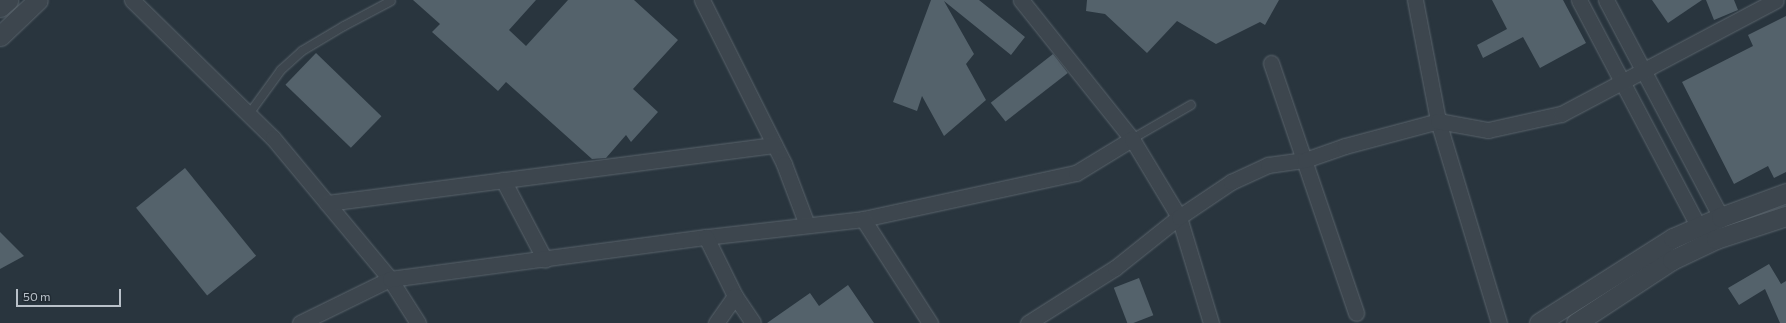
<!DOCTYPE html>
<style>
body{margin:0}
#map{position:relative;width:1786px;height:323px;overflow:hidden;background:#29353e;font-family:Commissioner,sans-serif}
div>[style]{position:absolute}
.building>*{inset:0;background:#54626b;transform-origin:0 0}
.roads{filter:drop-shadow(0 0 1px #5a646c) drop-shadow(0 0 1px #5a646c)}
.service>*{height:8px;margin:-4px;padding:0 4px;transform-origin:4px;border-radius:4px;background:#3d464e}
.minor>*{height:15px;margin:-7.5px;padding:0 7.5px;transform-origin:7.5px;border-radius:7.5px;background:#3d464e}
.tertiary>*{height:19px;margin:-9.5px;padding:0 9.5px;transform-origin:9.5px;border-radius:9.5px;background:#3d464e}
span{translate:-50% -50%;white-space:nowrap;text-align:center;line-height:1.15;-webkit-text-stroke:3px #212b33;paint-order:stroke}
.scale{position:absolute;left:16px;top:289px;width:105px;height:18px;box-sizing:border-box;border:2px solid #b9c1c9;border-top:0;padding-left:5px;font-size:12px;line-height:14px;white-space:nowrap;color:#b9c1c9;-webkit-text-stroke:3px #212b33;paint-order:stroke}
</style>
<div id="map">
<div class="building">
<div style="clip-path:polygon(413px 0,536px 0,509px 30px,526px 46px,568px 0,634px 0,678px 40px,633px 89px,658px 112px,631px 142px,626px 135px,606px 158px,592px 159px,506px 82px,498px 91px,432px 32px,440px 24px)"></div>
<div style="clip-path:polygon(931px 0,979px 0,1025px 37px,1011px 55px,944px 1px,974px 54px,966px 64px,986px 100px,944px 136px,922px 96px,917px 111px,893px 102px)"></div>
<div style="clip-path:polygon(1087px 0,1279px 0,1265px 25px,1260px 22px,1216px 44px,1177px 21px,1147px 53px,1105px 14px,1086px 11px)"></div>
<div style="clip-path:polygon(1492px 0,1563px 0,1586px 43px,1540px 68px,1523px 37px,1483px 58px,1477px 45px,1507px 29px)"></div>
<div style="clip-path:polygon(1652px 0,1702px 0,1668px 23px)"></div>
<div style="clip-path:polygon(1706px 0,1734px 0,1738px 10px,1714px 20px)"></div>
<div style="clip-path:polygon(1786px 16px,1786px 172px,1774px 178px,1768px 166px,1734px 184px,1682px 82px,1753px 46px,1748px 35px)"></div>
<div style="left:316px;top:53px;width:91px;height:44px;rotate:44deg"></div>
<div style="left:1053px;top:54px;width:24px;height:79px;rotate:52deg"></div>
<div style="left:185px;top:168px;width:113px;height:63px;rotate:51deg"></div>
<div style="clip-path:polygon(0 232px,24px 256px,0 269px)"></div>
<div style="clip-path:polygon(1769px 264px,1781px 284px,1786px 281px,1786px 323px,1780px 323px,1765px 289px,1739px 305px,1728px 288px)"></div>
<div style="left:1139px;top:278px;width:40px;height:27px;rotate:69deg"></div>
<div style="clip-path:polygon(848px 285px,874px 323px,767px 323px,810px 293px,819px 306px)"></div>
</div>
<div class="roads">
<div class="service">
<div style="left:249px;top:114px;width:54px;rotate:-54deg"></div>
<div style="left:281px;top:70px;width:28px;rotate:-42deg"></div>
<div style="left:302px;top:51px;width:49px;rotate:-30.8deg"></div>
<div style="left:344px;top:26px;width:53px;rotate:-28deg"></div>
<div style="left:1132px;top:139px;width:68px;rotate:-30deg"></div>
</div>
<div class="minor">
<div style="left:132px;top:0;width:197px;rotate:44.4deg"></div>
<div style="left:273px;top:138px;width:183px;rotate:50.3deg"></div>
<div style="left:390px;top:279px;width:52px;rotate:57.5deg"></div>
<div style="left:702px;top:0;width:183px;rotate:63.4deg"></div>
<div style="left:784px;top:164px;width:65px;rotate:69.3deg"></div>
<div style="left:1021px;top:0;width:178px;rotate:51.4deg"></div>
<div style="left:1415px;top:0;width:123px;rotate:79.2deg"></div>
<div style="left:1438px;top:121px;width:211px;rotate:73.2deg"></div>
<div style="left:1579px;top:0;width:255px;rotate:62.2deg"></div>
<div style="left:1606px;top:0;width:246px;rotate:62.1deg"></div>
<div style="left:1271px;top:63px;width:264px;rotate:71.2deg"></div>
<div style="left:503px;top:180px;width:90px;rotate:62.3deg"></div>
<div style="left:327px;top:203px;width:451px;rotate:-7.4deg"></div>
<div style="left:863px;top:219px;width:218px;rotate:-12.2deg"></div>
<div style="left:1076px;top:173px;width:66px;rotate:-31.3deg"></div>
<div style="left:1132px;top:139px;width:91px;rotate:58.9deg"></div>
<div style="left:1179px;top:217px;width:111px;rotate:73.2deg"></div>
<div style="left:706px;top:237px;width:158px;rotate:-6.5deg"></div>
<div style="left:863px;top:219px;width:124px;rotate:57.2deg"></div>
<div style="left:300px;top:323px;width:100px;rotate:-26.1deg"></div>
<div style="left:390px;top:279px;width:319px;rotate:-7.6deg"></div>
<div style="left:706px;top:237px;width:66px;rotate:63.8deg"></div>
<div style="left:735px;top:296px;width:32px;rotate:56deg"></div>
<div style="left:716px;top:323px;width:33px;rotate:-55deg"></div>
<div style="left:1028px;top:323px;width:103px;rotate:-32.3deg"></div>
<div style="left:1115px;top:268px;width:82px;rotate:-38.6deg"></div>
<div style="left:1179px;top:217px;width:63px;rotate:-33.9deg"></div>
<div style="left:1231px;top:182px;width:41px;rotate:-24.7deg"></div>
<div style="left:1268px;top:165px;width:37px;rotate:-8deg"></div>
<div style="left:1305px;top:160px;width:42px;rotate:-19.3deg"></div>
<div style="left:1345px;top:146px;width:96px;rotate:-15deg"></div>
<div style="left:1438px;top:121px;width:51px;rotate:10.2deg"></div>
<div style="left:1488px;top:130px;width:75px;rotate:-12.4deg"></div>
<div style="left:1561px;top:114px;width:243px;rotate:-27.9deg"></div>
</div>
<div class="tertiary">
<div style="left:0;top:7px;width:11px;rotate:-41deg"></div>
<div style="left:0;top:36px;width:52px;rotate:-43.5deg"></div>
<div style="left:1539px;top:323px;width:159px;rotate:-32.4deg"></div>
<div style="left:1673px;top:238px;width:52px;rotate:-23.6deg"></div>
<div style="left:1721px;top:217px;width:69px;rotate:-20.3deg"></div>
<div style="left:1576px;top:323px;width:115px;rotate:-33.3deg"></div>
<div style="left:1672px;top:260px;width:49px;rotate:-25.5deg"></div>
<div style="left:1716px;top:239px;width:74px;rotate:-18.2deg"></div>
</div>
</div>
<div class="scale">50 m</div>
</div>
